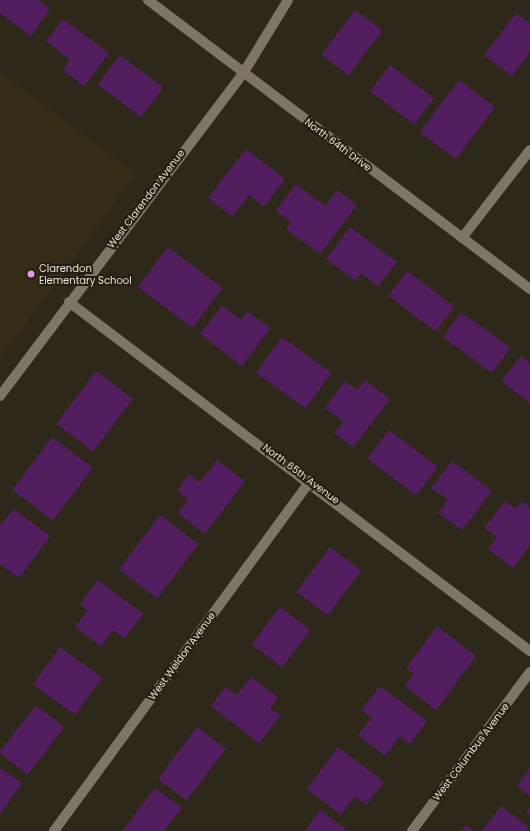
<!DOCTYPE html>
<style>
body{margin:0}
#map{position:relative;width:530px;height:831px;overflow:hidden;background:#2e281a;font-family:Poppins,sans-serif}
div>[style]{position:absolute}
.built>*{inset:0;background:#362d18}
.building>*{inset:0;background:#521e60;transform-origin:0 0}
.minor>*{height:10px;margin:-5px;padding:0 5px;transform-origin:5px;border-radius:5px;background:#7d7565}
.dots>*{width:11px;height:11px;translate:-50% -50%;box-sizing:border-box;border:2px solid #241e10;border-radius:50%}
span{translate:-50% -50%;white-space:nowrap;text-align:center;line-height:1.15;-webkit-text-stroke:4px #241e10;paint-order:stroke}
.street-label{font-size:10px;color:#e9e4db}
.poi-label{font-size:10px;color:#e9e4db}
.left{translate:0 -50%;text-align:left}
</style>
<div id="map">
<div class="built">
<div style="clip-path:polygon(0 72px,136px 174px,0 359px)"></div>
</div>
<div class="building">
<div style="clip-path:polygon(0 0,38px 0,50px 9px,31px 36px,0 13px)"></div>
<div style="left:355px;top:10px;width:34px;height:56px;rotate:37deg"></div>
<div style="clip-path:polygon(516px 13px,530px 23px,530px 52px,512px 76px,484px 55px)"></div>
<div style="clip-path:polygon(63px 19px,109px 53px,84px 86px,63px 70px,70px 60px,46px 41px)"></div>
<div style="left:120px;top:55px;width:54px;height:37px;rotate:37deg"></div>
<div style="left:390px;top:65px;width:55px;height:33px;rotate:37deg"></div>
<div style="left:459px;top:80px;width:45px;height:65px;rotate:37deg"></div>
<div style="clip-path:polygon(246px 149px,285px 179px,264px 207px,249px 195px,232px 216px,208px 198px)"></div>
<div style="clip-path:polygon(296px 184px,325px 206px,337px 190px,357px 205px,320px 254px,286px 229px,291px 222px,276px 211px)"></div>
<div style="clip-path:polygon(350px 227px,397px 262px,378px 286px,361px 273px,356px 281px,326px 259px)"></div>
<div style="left:168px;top:247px;width:68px;height:50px;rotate:37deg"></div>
<div style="left:407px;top:271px;width:59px;height:31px;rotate:37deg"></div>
<div style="clip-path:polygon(222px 306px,241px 320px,247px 311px,270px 328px,242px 366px,200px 334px)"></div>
<div style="left:461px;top:312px;width:61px;height:31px;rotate:36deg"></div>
<div style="left:282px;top:337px;width:61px;height:44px;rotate:36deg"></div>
<div style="clip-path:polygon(521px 356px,530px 363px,530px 403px,501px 381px)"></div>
<div style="left:96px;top:371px;width:46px;height:66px;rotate:37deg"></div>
<div style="clip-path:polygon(365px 380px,390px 399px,353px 447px,334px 433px,343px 421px,325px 408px,345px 381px,357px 390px)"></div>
<div style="left:389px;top:430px;width:61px;height:36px;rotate:37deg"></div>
<div style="left:52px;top:437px;width:51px;height:66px;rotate:37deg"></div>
<div style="clip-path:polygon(217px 460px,245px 481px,205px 534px,178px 513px,188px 499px,177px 491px,189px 474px,200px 482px)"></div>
<div style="clip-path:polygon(452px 461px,492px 491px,462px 530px,438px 513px,448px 500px,431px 488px)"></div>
<div style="clip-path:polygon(505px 501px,516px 509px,522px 501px,530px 507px,530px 545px,513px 568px,488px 549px,497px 537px,484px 528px)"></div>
<div style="clip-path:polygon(14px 509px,50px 536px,19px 578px,0 564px,0 525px)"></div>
<div style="left:160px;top:515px;width:48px;height:68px;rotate:37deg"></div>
<div style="left:330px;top:547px;width:39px;height:56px;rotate:37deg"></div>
<div style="clip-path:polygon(98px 580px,143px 614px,124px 639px,113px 630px,101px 646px,75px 627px,88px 610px,80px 604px)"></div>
<div style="left:280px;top:607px;width:38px;height:47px;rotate:37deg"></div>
<div style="clip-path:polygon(437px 626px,476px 656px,436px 710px,405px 686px,414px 674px,406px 668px)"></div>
<div style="left:60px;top:647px;width:52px;height:46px;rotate:36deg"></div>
<div style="clip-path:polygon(251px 677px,278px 697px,270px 708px,280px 715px,259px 743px,211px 706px,225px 687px,237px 695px)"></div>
<div style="clip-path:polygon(380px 686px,427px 721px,410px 744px,400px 736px,385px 756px,358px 735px,372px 718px,361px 710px)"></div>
<div style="left:36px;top:705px;width:36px;height:60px;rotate:38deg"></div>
<div style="left:197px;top:727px;width:36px;height:65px;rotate:37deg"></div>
<div style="clip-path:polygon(338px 747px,384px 782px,366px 805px,355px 796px,341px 815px,307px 789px)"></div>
<div style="clip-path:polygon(0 768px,22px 783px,0 814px)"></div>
<div style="clip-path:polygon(530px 768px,530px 796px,517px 786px)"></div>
<div style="clip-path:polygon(155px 788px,182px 808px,164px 831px,122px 831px)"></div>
<div style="clip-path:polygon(501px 806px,529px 827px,526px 831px,482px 831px)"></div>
<div style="clip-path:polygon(530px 807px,530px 815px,526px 812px)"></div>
<div style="clip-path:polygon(320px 810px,348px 831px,305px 831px)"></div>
<div style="clip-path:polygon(466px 825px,474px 831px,461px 831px)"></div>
</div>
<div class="minor">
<div style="left:148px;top:0;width:479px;rotate:37.1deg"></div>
<div style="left:462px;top:238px;width:111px;rotate:-52.3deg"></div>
<div style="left:69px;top:302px;width:578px;rotate:37.13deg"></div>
<div style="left:0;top:396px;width:406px;rotate:-53deg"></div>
<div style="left:244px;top:72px;width:84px;rotate:-58.6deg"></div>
<div style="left:54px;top:831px;width:434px;rotate:-53.8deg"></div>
<div style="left:412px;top:831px;width:198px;rotate:-53.4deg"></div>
</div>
<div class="dots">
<div style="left:31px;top:274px;background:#de98f2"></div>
</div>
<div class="street-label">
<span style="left:338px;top:145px;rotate:37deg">North 64th Drive</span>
<span style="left:146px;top:199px;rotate:-53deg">West Clarendon Avenue</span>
<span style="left:301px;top:474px;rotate:37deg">North 65th Avenue</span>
<span style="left:182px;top:656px;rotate:-54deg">West Weldon Avenue</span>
<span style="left:471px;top:752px;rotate:-53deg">West Columbus Avenue</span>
</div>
<div class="poi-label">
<span class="left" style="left:39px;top:274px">Clarendon<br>Elementary School</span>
</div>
</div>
